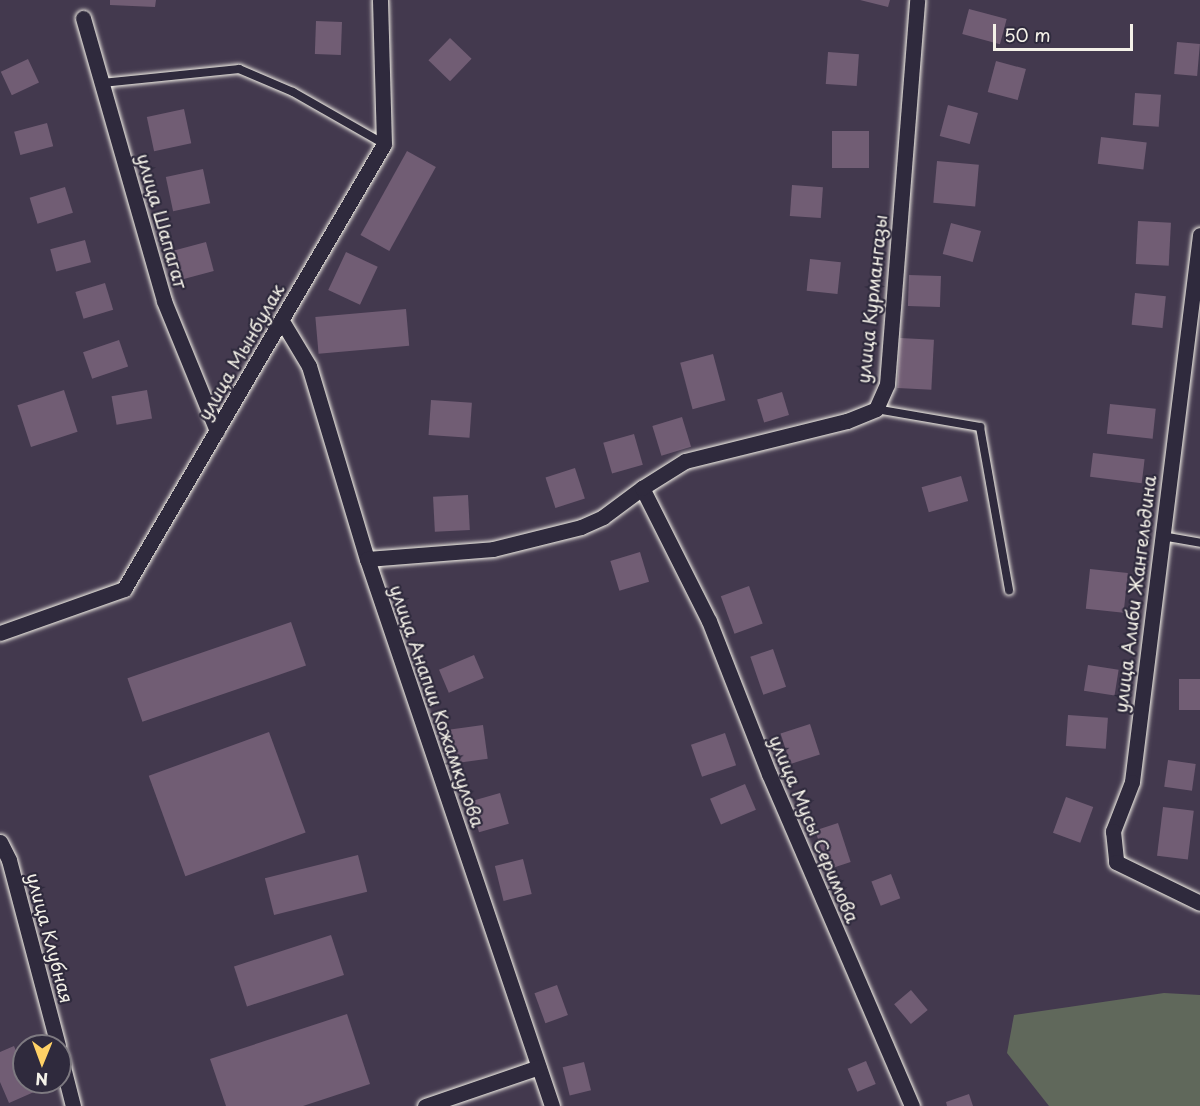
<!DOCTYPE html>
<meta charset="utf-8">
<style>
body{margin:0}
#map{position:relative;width:1200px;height:1106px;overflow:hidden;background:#43394e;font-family:"Playpen Sans",sans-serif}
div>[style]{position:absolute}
.green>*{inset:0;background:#60685b}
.building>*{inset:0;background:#715d74;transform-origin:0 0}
.roads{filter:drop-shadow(0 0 2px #f4f1e8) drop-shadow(0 0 2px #f4f1e8)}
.lane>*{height:8px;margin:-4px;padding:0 4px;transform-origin:4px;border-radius:4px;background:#2f2a3d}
.street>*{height:15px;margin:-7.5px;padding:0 7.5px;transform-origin:7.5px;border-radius:7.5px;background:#2f2a3d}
span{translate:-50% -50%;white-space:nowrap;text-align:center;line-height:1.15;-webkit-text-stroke:4.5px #2f2a3d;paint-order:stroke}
.street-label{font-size:18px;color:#f4f1e8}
.north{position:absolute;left:12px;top:1034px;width:60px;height:60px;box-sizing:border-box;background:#2f2a3d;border:2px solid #7e7a81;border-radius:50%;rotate:181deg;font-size:16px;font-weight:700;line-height:24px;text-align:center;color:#f4f1e8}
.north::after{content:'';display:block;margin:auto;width:21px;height:27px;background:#ffd166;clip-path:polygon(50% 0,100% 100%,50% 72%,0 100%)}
.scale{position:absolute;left:993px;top:24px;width:140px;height:27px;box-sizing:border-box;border:3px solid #f4f1e8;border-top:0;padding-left:8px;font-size:18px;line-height:21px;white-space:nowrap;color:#f4f1e8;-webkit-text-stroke:4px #2f2a3d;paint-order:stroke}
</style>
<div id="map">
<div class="green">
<div style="clip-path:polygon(1164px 993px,1200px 995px,1200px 1106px,1049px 1106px,1007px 1053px,1014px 1015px)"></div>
</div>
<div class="building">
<div style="clip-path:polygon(110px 0,156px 0,155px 7px,110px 5px)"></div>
<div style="clip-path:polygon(860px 0,890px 0,888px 7px)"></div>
<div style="left:969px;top:9px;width:39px;height:26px;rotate:15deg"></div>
<div style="left:316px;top:21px;width:26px;height:33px;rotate:2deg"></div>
<div style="left:450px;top:38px;width:30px;height:31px;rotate:44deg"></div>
<div style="left:1177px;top:42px;width:23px;height:32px;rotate:5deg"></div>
<div style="left:828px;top:52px;width:31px;height:32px;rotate:4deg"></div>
<div style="left:28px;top:59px;width:26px;height:30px;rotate:65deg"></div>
<div style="left:996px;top:61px;width:31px;height:32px;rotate:15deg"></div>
<div style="left:1135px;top:93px;width:26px;height:32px;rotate:4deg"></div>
<div style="left:948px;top:105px;width:31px;height:32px;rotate:15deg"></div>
<div style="left:184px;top:109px;width:35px;height:38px;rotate:78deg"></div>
<div style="left:47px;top:123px;width:24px;height:34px;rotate:75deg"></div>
<div style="left:832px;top:131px;width:37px;height:37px"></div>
<div style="left:1101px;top:137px;width:46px;height:27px;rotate:7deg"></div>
<div style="left:407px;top:151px;width:33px;height:96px;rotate:29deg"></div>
<div style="left:937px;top:161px;width:42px;height:42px;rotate:5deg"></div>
<div style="left:203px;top:169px;width:35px;height:38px;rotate:78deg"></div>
<div style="left:792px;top:185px;width:31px;height:31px;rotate:4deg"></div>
<div style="left:65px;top:187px;width:27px;height:37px;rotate:73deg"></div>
<div style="left:1138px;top:221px;width:33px;height:43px;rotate:3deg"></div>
<div style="left:951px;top:223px;width:31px;height:32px;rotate:15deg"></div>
<div style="left:85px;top:240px;width:23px;height:36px;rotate:75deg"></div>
<div style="left:206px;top:242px;width:30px;height:33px;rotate:75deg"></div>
<div style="left:346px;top:252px;width:35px;height:42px;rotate:25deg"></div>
<div style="left:810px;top:259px;width:31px;height:32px;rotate:6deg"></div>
<div style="left:909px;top:275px;width:32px;height:31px;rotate:2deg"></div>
<div style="left:105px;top:283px;width:28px;height:31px;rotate:73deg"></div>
<div style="left:1135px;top:293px;width:31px;height:32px;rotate:6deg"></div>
<div style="left:406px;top:309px;width:37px;height:91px;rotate:85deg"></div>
<div style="left:900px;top:338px;width:34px;height:50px;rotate:3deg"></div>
<div style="left:119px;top:340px;width:28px;height:38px;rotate:71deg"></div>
<div style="left:713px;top:354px;width:48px;height:34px;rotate:75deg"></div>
<div style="left:64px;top:390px;width:44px;height:49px;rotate:72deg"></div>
<div style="left:147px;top:390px;width:29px;height:36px;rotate:80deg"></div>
<div style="left:782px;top:392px;width:24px;height:26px;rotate:73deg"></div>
<div style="left:431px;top:400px;width:41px;height:35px;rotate:4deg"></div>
<div style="left:1110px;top:404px;width:46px;height:30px;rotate:6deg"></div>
<div style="left:682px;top:417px;width:31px;height:31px;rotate:73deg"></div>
<div style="left:634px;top:434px;width:32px;height:32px;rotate:74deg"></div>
<div style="left:1093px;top:453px;width:52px;height:24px;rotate:7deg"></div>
<div style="left:575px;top:468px;width:32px;height:31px;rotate:72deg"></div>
<div style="left:961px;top:476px;width:26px;height:41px;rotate:74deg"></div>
<div style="left:468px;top:495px;width:35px;height:35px;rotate:87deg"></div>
<div style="left:640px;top:552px;width:31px;height:31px;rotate:73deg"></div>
<div style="left:1090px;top:569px;width:38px;height:40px;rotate:6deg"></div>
<div style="left:749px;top:586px;width:40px;height:30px;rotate:70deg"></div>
<div style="left:291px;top:622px;width:46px;height:173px;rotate:71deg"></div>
<div style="left:773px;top:649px;width:40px;height:24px;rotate:71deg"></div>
<div style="left:474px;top:655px;width:25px;height:38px;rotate:67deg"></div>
<div style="left:1088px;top:665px;width:31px;height:26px;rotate:9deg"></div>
<div style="left:1179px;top:679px;width:21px;height:31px"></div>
<div style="left:1068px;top:715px;width:40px;height:31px;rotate:4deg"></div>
<div style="left:810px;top:724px;width:32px;height:31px;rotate:72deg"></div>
<div style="left:483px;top:725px;width:34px;height:33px;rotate:82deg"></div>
<div style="left:269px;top:732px;width:107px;height:128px;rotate:70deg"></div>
<div style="left:725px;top:733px;width:34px;height:36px;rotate:71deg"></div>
<div style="left:1168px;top:760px;width:28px;height:27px;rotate:8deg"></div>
<div style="left:745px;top:784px;width:28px;height:38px;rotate:67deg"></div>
<div style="left:500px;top:793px;width:32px;height:31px;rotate:74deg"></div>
<div style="left:1066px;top:797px;width:29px;height:38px;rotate:20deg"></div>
<div style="left:1163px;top:807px;width:31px;height:49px;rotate:7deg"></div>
<div style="left:838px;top:823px;width:41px;height:24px;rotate:72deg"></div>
<div style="left:358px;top:855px;width:38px;height:96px;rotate:76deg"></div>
<div style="left:523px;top:859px;width:36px;height:29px;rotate:76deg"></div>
<div style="left:891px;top:874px;width:26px;height:21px;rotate:69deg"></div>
<div style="left:331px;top:935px;width:42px;height:102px;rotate:72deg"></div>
<div style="left:557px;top:985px;width:32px;height:24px;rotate:70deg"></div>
<div style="left:911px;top:990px;width:26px;height:22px;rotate:50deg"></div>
<div style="clip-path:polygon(347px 1014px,370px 1084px,303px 1106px,226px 1106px,210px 1059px)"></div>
<div style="clip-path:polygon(14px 1046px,24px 1070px,24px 1082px,29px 1082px,34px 1092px,9px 1103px,0 1082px,0 1052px)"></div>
<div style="left:866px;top:1061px;width:25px;height:20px;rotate:67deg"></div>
<div style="left:584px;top:1062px;width:29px;height:22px;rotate:76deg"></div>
<div style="clip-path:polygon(969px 1094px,973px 1106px,947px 1106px,946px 1102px)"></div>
</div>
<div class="roads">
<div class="lane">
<div style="left:102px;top:83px;width:138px;rotate:-5.8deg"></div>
<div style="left:239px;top:69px;width:59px;rotate:23.1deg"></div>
<div style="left:293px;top:92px;width:105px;rotate:29.7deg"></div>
<div style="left:876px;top:409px;width:106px;rotate:9.8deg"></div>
<div style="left:980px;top:427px;width:166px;rotate:79.9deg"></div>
<div style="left:1162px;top:536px;width:39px;rotate:10deg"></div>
</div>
<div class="street">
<div style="left:83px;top:18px;width:294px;rotate:74deg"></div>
<div style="left:164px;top:301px;width:140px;rotate:67.8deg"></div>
<div style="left:1200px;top:235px;width:551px;rotate:97.09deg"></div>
<div style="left:1132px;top:782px;width:53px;rotate:111.2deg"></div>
<div style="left:1113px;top:831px;width:31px;rotate:84deg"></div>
<div style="left:1116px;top:862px;width:93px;rotate:26deg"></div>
<div style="left:282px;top:321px;width:52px;rotate:59deg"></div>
<div style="left:309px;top:366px;width:202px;rotate:73.3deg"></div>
<div style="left:367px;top:559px;width:577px;rotate:71.31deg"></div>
<div style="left:367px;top:559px;width:126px;rotate:-4.5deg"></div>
<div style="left:493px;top:549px;width:91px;rotate:-14deg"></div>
<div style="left:581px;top:527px;width:24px;rotate:-24deg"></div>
<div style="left:603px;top:517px;width:49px;rotate:-36.6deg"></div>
<div style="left:0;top:633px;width:132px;rotate:-19.5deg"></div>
<div style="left:124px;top:589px;width:515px;rotate:-59.7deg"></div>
<div style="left:384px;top:144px;width:144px;rotate:-91.6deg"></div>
<div style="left:0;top:842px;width:20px;rotate:63deg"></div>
<div style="left:9px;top:860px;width:192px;rotate:75.2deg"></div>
<div style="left:60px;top:1055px;width:53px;rotate:75.7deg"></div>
<div style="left:425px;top:1106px;width:120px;rotate:-18.9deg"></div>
<div style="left:912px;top:1106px;width:361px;rotate:-113.3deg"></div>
<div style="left:769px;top:774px;width:164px;rotate:-111.4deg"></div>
<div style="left:709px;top:621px;width:149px;rotate:-116.7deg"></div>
<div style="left:642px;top:488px;width:51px;rotate:-32.1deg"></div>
<div style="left:685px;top:461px;width:167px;rotate:-13.9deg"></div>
<div style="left:847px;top:421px;width:31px;rotate:-22deg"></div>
<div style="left:876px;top:409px;width:27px;rotate:-66deg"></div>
<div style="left:887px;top:384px;width:385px;rotate:-85.5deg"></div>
</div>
</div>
<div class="street-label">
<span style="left:162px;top:221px;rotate:74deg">улица Шапагат</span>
<span style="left:872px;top:299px;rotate:-84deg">улица Курмангазы</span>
<span style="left:241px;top:352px;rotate:-60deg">улица Мынбулак</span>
<span style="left:1135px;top:594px;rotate:-83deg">улица Алиби Жангельдина</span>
<span style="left:437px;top:706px;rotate:71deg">улица Анапии Кожамкулова</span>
<span style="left:814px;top:829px;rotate:67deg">улица Мусы Серимова</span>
<span style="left:50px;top:938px;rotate:75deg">улица Клубная</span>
</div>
<div class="north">N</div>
<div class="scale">50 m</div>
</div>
